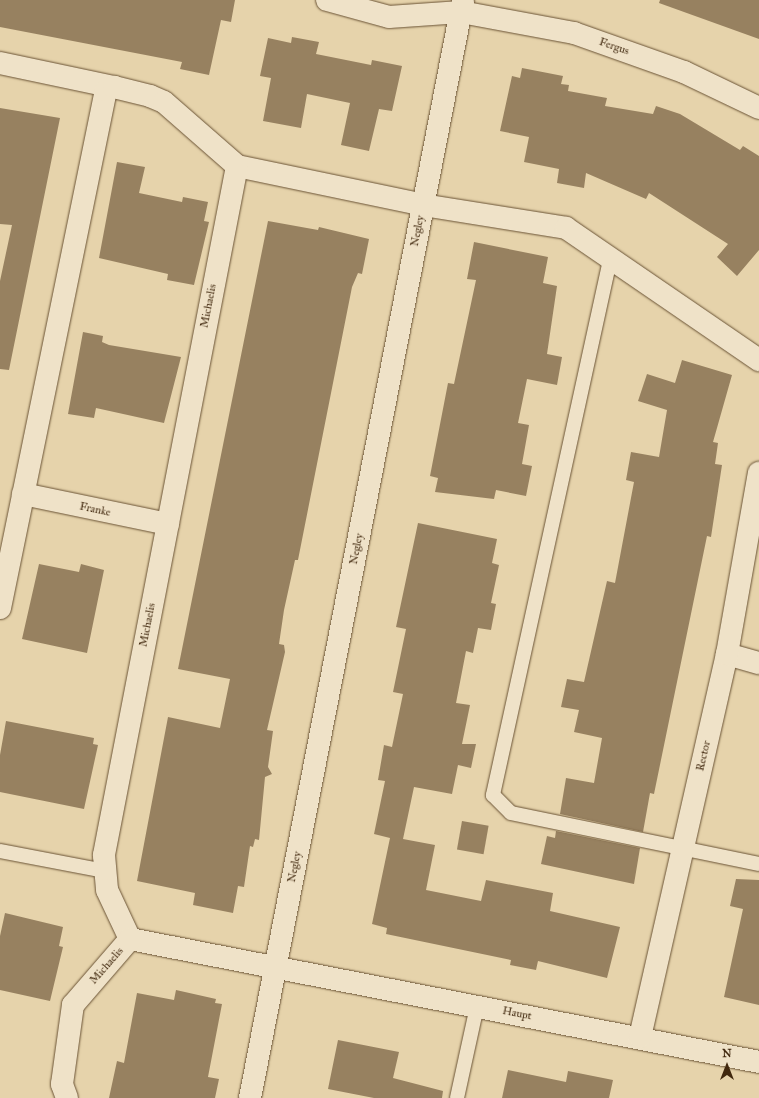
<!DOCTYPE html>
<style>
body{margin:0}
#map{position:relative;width:759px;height:1098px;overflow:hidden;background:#e6d3ab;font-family:"IM FELL Great Primer",serif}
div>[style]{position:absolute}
.building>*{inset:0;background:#978160;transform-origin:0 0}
.roads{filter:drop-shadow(0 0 1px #6a5335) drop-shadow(0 0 1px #6a5335)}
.lane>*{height:14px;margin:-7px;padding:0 7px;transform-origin:7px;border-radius:7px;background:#efe2c8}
.street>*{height:22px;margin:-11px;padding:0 11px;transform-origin:11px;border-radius:11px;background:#efe2c8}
span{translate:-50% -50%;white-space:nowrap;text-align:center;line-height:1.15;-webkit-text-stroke:3px #efe2c8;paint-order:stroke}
.street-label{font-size:11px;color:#41280e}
.north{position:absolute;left:707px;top:1046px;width:40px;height:40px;-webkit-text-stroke:3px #efe2c8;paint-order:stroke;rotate:0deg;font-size:11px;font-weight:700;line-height:16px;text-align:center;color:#41280e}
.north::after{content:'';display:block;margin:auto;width:14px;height:18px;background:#41280e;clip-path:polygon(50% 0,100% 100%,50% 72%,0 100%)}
</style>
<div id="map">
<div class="building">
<div style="clip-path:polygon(0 0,235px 0,231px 22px,221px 20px,209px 75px,180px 69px,182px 62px,0 27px)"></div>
<div style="clip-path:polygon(660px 0,759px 0,759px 39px,659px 3px)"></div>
<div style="clip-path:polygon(292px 37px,319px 42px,316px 54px,371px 65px,372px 60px,402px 66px,392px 111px,379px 109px,369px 151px,341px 145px,350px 103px,307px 94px,301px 128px,263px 121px,271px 78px,260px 76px,268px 38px,291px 43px)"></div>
<div style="clip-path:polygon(522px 68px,563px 76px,561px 84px,569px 85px,568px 91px,607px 98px,605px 106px,653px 114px,656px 106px,680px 114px,740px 150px,743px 146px,759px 156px,759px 250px,737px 276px,717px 257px,728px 244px,649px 193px,646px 199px,586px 173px,584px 188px,557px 183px,559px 169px,524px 162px,529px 137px,500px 131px,512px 76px,520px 78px)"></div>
<div style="clip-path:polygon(0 108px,60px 118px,9px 370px,0 369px,0 281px,12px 225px,0 224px)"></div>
<div style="clip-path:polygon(117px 162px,145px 167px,139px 193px,182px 202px,183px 197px,208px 202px,204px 221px,209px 222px,194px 285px,167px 280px,168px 274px,99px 258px)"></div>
<div style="clip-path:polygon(268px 221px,318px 230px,319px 227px,369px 239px,362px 274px,358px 273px,352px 287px,298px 560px,295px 560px,284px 610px,279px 644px,284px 645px,285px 652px,267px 730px,273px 731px,268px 767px,272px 774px,265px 777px,259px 840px,255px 839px,253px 847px,250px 846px,244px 887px,238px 886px,233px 913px,193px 905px,195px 893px,137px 881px,168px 717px,220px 728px,230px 679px,178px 669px)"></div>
<div style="clip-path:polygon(474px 242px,548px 257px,543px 283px,557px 286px,547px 354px,562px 357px,557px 385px,527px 379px,518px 423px,529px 425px,522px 464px,532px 466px,526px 496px,496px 490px,494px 499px,435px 492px,438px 478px,430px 476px,448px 383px,454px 384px,476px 280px,467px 279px)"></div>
<div style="clip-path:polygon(83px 332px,103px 336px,102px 342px,109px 345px,181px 357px,164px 423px,96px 408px,94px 418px,68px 414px)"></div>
<div style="clip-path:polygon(682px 360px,732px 375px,713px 442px,718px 443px,715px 464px,722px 465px,711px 537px,707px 536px,654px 794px,650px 793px,643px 832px,560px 814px,566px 778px,594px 783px,602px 738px,574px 732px,579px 710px,561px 707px,567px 679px,584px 682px,607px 581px,615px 583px,634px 482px,626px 480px,631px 452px,659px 457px,667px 410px,638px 401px,647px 374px,675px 383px)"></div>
<div style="clip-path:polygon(418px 523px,497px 539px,492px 563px,499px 565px,491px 603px,496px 604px,491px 630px,478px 628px,473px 653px,466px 651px,456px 703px,470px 705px,462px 744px,476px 744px,471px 768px,458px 765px,452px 794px,414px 787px,403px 839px,435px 845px,426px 890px,481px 901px,486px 880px,553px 893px,550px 911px,620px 927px,607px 978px,538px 961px,536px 970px,510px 965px,511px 960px,386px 934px,387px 928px,372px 924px,390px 838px,374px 834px,385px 781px,378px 780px,384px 745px,392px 747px,403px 694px,393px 692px,406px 629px,396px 627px)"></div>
<div style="clip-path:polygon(39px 564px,79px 572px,81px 564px,104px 570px,87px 653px,22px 639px)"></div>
<div style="clip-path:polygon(6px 721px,94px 738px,93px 744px,98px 745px,84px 809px,0 792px,0 755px)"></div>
<div style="left:462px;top:821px;width:27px;height:29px;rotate:10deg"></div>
<div style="clip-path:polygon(556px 831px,640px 848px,634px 884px,541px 864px,547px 836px,555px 838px)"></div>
<div style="clip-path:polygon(736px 879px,759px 880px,759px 1005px,724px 997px,743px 909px,730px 906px)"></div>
<div style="clip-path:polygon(5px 913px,63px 927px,59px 946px,63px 947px,50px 1001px,0 990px,0 936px)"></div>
<div style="clip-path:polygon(176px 990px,216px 999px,215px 1003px,222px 1004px,208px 1077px,219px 1079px,215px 1098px,109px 1098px,117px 1061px,124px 1063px,137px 993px,174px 1000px)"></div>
<div style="clip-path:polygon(338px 1040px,399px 1052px,393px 1078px,443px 1091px,442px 1098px,374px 1098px,328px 1089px)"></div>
<div style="clip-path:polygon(508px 1070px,566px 1082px,568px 1071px,613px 1080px,609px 1098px,502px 1098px)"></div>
</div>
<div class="roads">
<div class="lane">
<div style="left:610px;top:260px;width:548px;rotate:102.34deg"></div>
<div style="left:493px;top:795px;width:25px;rotate:45deg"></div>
<div style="left:511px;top:813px;width:253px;rotate:11.6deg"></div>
<div style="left:0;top:851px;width:107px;rotate:10.8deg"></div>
<div style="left:457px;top:1098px;width:94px;rotate:-77.7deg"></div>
</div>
<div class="street">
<div style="left:327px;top:0;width:64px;rotate:15.3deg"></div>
<div style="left:389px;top:17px;width:72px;rotate:-4deg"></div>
<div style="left:461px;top:12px;width:115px;rotate:10.5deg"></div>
<div style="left:574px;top:33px;width:117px;rotate:19.5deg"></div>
<div style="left:684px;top:72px;width:83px;rotate:25.6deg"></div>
<div style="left:0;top:63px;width:116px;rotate:11.9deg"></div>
<div style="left:237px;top:166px;width:190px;rotate:11.8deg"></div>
<div style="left:423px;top:205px;width:145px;rotate:9.1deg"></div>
<div style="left:566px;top:228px;width:234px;rotate:34.4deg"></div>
<div style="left:23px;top:494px;width:148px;rotate:11.7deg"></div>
<div style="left:0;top:608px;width:529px;rotate:-78.44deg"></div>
<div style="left:106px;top:90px;width:9px;rotate:-21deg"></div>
<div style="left:114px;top:87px;width:37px;rotate:14deg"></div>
<div style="left:150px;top:96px;width:15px;rotate:23deg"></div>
<div style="left:164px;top:102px;width:97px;rotate:41.2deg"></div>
<div style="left:237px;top:166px;width:702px;rotate:100.93deg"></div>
<div style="left:104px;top:855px;width:35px;rotate:85deg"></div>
<div style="left:107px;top:890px;width:54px;rotate:64.9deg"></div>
<div style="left:727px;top:654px;width:33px;rotate:16deg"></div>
<div style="left:130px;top:939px;width:641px;rotate:11.06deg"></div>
<div style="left:640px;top:1037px;width:393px;rotate:-77.2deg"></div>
<div style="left:727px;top:654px;width:184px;rotate:-80deg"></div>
<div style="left:67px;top:1098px;width:15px;rotate:-110deg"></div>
<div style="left:62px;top:1084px;width:80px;rotate:-82.1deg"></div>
<div style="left:73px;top:1005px;width:87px;rotate:-49.2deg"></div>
<div style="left:250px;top:1098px;width:1118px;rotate:-79.02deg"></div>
</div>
</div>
<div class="street-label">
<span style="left:614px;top:47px;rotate:19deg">Fergus</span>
<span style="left:418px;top:231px;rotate:-79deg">Negley</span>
<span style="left:209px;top:306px;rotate:-79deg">Michaelis</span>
<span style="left:95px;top:510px;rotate:12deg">Franke</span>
<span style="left:357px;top:549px;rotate:-79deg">Negley</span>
<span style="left:148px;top:625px;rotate:-79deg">Michaelis</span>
<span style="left:704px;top:756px;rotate:-77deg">Rector</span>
<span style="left:295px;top:867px;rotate:-79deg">Negley</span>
<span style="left:107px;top:966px;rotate:-49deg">Michaelis</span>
<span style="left:517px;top:1014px;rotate:11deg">Haupt</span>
</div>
<div class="north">N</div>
</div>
